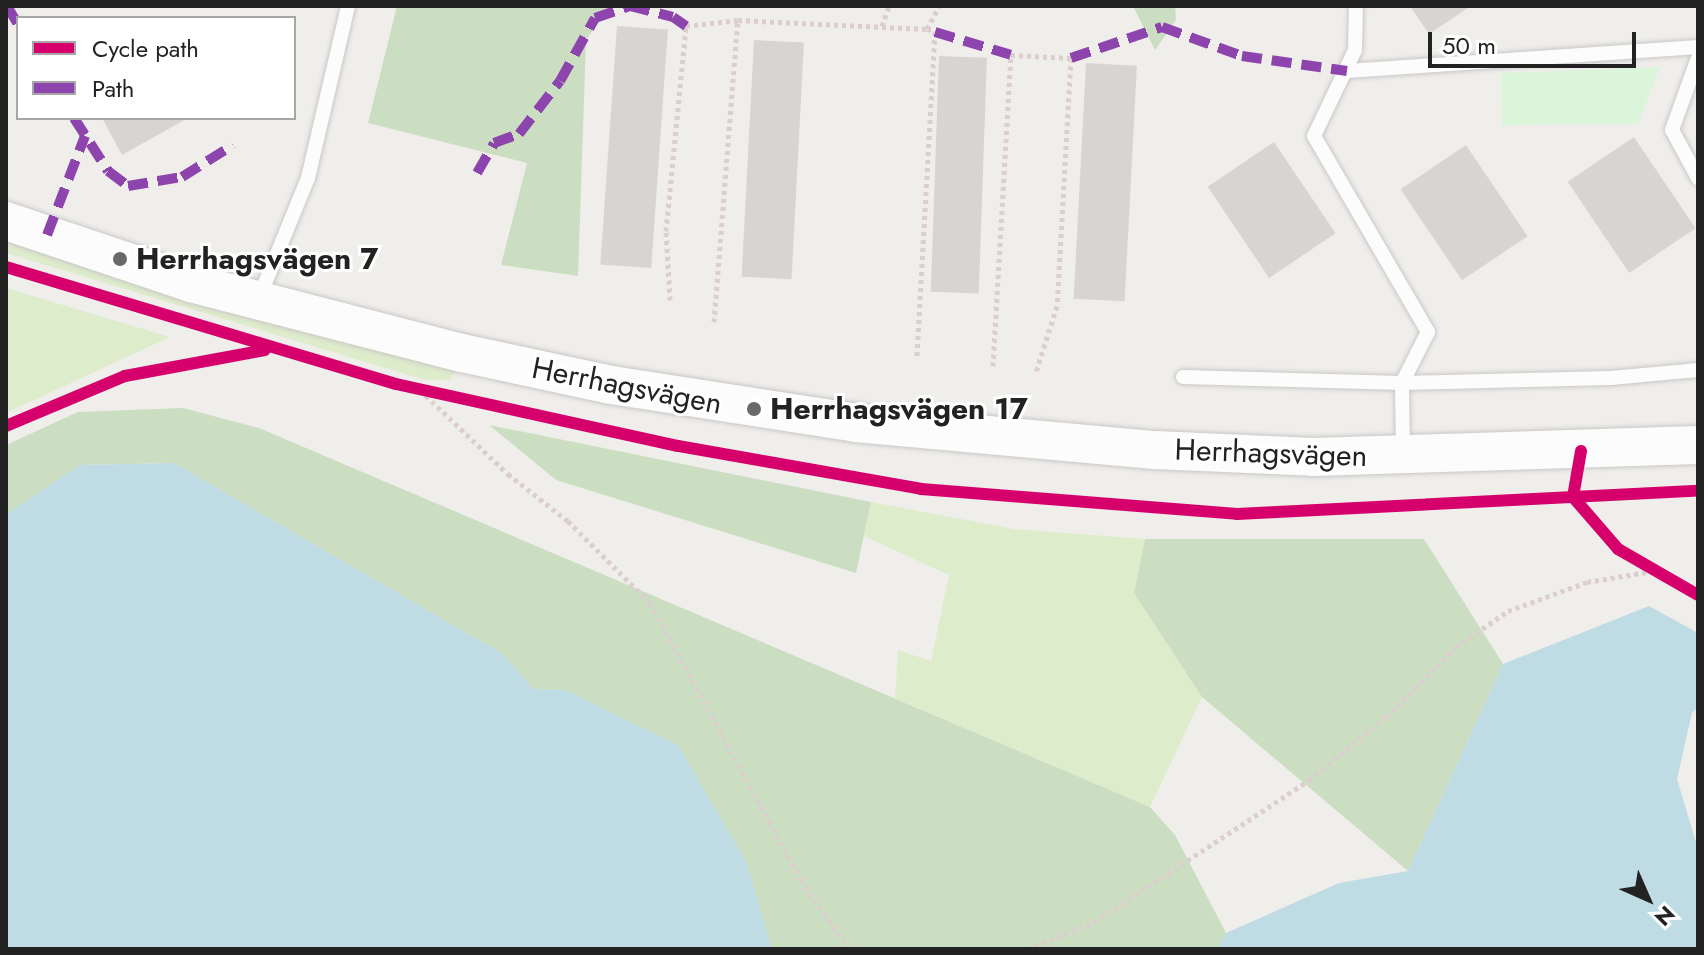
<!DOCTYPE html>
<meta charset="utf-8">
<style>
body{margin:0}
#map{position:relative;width:1704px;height:955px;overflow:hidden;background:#f0eeeb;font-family:Jost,sans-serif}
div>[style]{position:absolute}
.grass>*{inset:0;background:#ddeccb}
.forest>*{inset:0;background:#cbdec1}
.park>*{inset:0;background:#daf5da}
.water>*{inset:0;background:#bfdbe3}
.building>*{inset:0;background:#d7d4d2;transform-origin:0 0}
.path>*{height:5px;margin-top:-2.5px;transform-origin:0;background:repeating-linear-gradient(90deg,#dccecd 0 4px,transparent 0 8px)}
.roads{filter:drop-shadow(0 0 2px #c9c8c7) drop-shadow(0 0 2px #c9c8c7)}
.service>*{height:14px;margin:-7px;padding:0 7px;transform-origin:7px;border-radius:7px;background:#fdfcfc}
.tertiary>*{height:38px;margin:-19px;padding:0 19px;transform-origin:19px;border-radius:19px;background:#fdfcfc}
.quiet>*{height:10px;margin-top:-5px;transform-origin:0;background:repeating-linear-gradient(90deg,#8e44ad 0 20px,transparent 0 30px)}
.cycleway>*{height:12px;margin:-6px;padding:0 6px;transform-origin:6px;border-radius:6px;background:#d6006c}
.dots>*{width:22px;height:22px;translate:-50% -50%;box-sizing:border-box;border:4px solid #fff;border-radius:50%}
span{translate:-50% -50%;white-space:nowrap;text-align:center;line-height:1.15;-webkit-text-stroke:6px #fff;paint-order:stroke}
.poi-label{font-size:30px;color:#222;font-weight:700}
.left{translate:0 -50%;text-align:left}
.street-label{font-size:30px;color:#222}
.frame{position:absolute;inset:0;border:8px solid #222;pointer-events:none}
.legend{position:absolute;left:16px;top:16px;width:280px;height:104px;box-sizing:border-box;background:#fff;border:2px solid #a7a7a7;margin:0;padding:10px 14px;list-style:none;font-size:24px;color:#222}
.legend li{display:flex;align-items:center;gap:16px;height:40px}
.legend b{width:40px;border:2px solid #a7a7a7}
.north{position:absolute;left:1608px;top:859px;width:80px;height:80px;-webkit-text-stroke:6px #fff;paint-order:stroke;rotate:135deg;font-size:22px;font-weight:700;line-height:32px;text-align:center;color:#222}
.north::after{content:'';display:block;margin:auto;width:28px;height:36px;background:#222;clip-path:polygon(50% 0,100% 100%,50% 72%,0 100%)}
.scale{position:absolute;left:1428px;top:32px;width:208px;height:36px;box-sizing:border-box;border:4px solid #222;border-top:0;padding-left:10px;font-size:24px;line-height:28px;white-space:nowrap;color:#222;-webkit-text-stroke:6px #fff;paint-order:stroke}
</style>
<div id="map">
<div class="grass">
<div style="clip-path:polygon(6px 241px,325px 338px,461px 360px,450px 380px,425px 380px,6px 253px)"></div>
<div style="clip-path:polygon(6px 288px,170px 337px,6px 413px)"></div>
<div style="clip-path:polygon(871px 502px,1014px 529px,1145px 539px,1134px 593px,1202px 697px,1150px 807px,895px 698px,898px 650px,931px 661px,949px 575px,864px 536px)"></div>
</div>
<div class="forest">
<div style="clip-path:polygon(397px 6px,610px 6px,586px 40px,578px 276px,501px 265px,527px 163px,368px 123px)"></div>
<div style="clip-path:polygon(1133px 6px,1175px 6px,1176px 20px,1155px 50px)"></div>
<div style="clip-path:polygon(183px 408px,259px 428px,1150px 807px,1175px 835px,1226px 933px,1217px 949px,772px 949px,566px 690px,533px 689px,503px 654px,174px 463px,80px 465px,6px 514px,6px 445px,78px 412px)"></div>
<div style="clip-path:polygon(489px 425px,871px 502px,856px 573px,556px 480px)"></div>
<div style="clip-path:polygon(1145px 539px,1424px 539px,1503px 664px,1408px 871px,1202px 697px,1134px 593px)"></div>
</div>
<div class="park">
<div style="clip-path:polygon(1660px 67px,1638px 124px,1502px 125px,1501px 73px)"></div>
</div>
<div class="water">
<div style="clip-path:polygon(174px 463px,503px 654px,533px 689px,566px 690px,678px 745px,746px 861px,772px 949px,6px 949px,6px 514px,80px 465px)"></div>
<div style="clip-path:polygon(1649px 606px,1698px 633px,1698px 707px,1692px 713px,1677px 779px,1698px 849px,1698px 949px,1217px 949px,1226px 933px,1339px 883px,1408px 871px,1503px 664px)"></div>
</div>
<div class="building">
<div style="clip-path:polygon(1410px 6px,1471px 6px,1429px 34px)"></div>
<div style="left:617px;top:26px;width:51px;height:239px;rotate:4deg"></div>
<div style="left:754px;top:40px;width:50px;height:237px;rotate:3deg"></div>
<div style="left:939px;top:56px;width:48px;height:236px;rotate:2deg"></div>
<div style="left:1086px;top:63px;width:51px;height:236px;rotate:3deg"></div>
<div style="clip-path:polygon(102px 118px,188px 118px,122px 155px)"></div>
<div style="left:1634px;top:137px;width:110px;height:80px;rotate:56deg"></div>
<div style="left:1274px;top:142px;width:110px;height:80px;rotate:56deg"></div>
<div style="left:1466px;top:145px;width:110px;height:79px;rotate:56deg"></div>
</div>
<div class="path">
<div style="left:882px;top:26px;width:21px;rotate:-71deg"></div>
<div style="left:927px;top:29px;width:26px;rotate:-62deg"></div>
<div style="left:670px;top:300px;width:69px;rotate:-93.3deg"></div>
<div style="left:666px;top:231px;width:206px;rotate:-84.4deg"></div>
<div style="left:686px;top:26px;width:52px;rotate:-6.6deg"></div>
<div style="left:714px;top:322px;width:303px;rotate:-85.5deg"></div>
<div style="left:738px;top:20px;width:189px;rotate:2.7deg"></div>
<div style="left:927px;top:29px;width:9px;rotate:21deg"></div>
<div style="left:935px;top:32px;width:324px;rotate:93.2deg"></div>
<div style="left:993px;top:366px;width:312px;rotate:-86.7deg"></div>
<div style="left:1011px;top:55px;width:60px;rotate:2.9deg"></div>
<div style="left:1071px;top:58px;width:248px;rotate:93.2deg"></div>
<div style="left:1057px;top:306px;width:69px;rotate:107.7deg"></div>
<div style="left:420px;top:390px;width:122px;rotate:43.7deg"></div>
<div style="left:508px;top:474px;width:76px;rotate:38.1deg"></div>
<div style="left:568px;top:521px;width:116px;rotate:45deg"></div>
<div style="left:650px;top:603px;width:315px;rotate:61.4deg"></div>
<div style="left:801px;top:880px;width:84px;rotate:55.2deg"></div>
<div style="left:1027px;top:949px;width:72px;rotate:-21.9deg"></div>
<div style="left:1094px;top:922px;width:258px;rotate:-33.4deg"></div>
<div style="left:1309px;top:780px;width:99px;rotate:-39.3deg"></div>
<div style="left:1386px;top:717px;width:99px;rotate:-45deg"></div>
<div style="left:1456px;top:647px;width:63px;rotate:-34.7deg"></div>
<div style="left:1508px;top:611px;width:84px;rotate:-20.2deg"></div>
<div style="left:1587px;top:582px;width:67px;rotate:-9.5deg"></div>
</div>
<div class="roads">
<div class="service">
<div style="left:1356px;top:6px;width:44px;rotate:91.3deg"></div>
<div style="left:1355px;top:50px;width:95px;rotate:115.5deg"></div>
<div style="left:1314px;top:136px;width:227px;rotate:59.8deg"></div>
<div style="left:1428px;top:332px;width:57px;rotate:117deg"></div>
<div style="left:1402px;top:383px;width:69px;rotate:89.2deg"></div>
<div style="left:1698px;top:58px;width:77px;rotate:109.9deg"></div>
<div style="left:1672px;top:130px;width:55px;rotate:61.6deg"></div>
<div style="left:1347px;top:71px;width:352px;rotate:-3.9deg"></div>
<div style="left:259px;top:298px;width:130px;rotate:-67.8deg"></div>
<div style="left:308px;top:178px;width:177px;rotate:-76.9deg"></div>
<div style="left:1183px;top:377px;width:219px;rotate:1.6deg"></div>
<div style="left:1402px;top:383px;width:209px;rotate:-1.4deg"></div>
<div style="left:1611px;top:378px;width:87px;rotate:-5.3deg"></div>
</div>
<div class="tertiary">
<div style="left:6px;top:221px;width:195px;rotate:18.5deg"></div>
<div style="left:191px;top:283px;width:280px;rotate:14.5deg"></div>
<div style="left:462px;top:353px;width:152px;rotate:12.1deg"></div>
<div style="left:611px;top:385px;width:248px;rotate:8.8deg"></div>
<div style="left:856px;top:423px;width:300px;rotate:5.2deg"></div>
<div style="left:1155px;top:450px;width:158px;rotate:2.5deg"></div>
<div style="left:1313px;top:457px;width:385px;rotate:-1.8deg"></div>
</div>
</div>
<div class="quiet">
<div style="left:7px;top:6px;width:21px;rotate:59deg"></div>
<div style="left:935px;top:32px;width:79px;rotate:16.8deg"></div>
<div style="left:1071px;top:58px;width:96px;rotate:-18.8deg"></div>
<div style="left:1162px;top:27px;width:85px;rotate:19.9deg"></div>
<div style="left:1242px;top:56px;width:106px;rotate:8.1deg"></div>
<div style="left:74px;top:118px;width:63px;rotate:57.3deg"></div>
<div style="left:108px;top:171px;width:25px;rotate:37deg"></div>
<div style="left:128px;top:186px;width:55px;rotate:-9.5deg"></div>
<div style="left:182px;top:177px;width:60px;rotate:-32.1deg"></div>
<div style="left:477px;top:173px;width:34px;rotate:-60deg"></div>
<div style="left:494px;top:143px;width:27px;rotate:-20deg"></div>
<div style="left:519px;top:134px;width:67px;rotate:-52.3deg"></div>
<div style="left:560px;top:81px;width:72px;rotate:-60.9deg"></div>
<div style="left:595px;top:18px;width:37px;rotate:-19deg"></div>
<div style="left:630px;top:6px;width:44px;rotate:14.3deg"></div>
<div style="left:673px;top:17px;width:16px;rotate:35deg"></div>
<div style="left:47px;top:235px;width:106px;rotate:-69deg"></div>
</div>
<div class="cycleway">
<div style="left:6px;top:267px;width:407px;rotate:16.7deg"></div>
<div style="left:396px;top:384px;width:289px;rotate:12.4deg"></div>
<div style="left:678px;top:446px;width:247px;rotate:10deg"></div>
<div style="left:921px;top:489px;width:317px;rotate:4.5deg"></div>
<div style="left:1237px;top:514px;width:462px;rotate:-2.9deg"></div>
<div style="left:6px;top:426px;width:129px;rotate:-22.8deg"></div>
<div style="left:125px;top:376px;width:142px;rotate:-10.5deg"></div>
<div style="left:1581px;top:451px;width:47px;rotate:99.9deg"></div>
<div style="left:1573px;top:497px;width:69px;rotate:49.1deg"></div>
<div style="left:1618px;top:549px;width:92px;rotate:29.9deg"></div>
</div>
<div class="dots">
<div style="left:120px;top:259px;background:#6a6968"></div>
<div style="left:754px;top:409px;background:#6a6968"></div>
</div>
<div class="poi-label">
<span class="left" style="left:136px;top:259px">Herrhagsvägen 7</span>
<span class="left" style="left:770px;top:409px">Herrhagsvägen 17</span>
</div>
<div class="street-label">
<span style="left:627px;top:386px;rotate:11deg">Herrhagsvägen</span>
<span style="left:1271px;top:453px;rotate:2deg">Herrhagsvägen</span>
</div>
<div class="frame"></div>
<ul class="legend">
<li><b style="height:10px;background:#d6006c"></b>Cycle path</li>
<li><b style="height:10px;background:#8e44ad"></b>Path</li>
</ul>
<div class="north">N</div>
<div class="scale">50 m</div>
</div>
